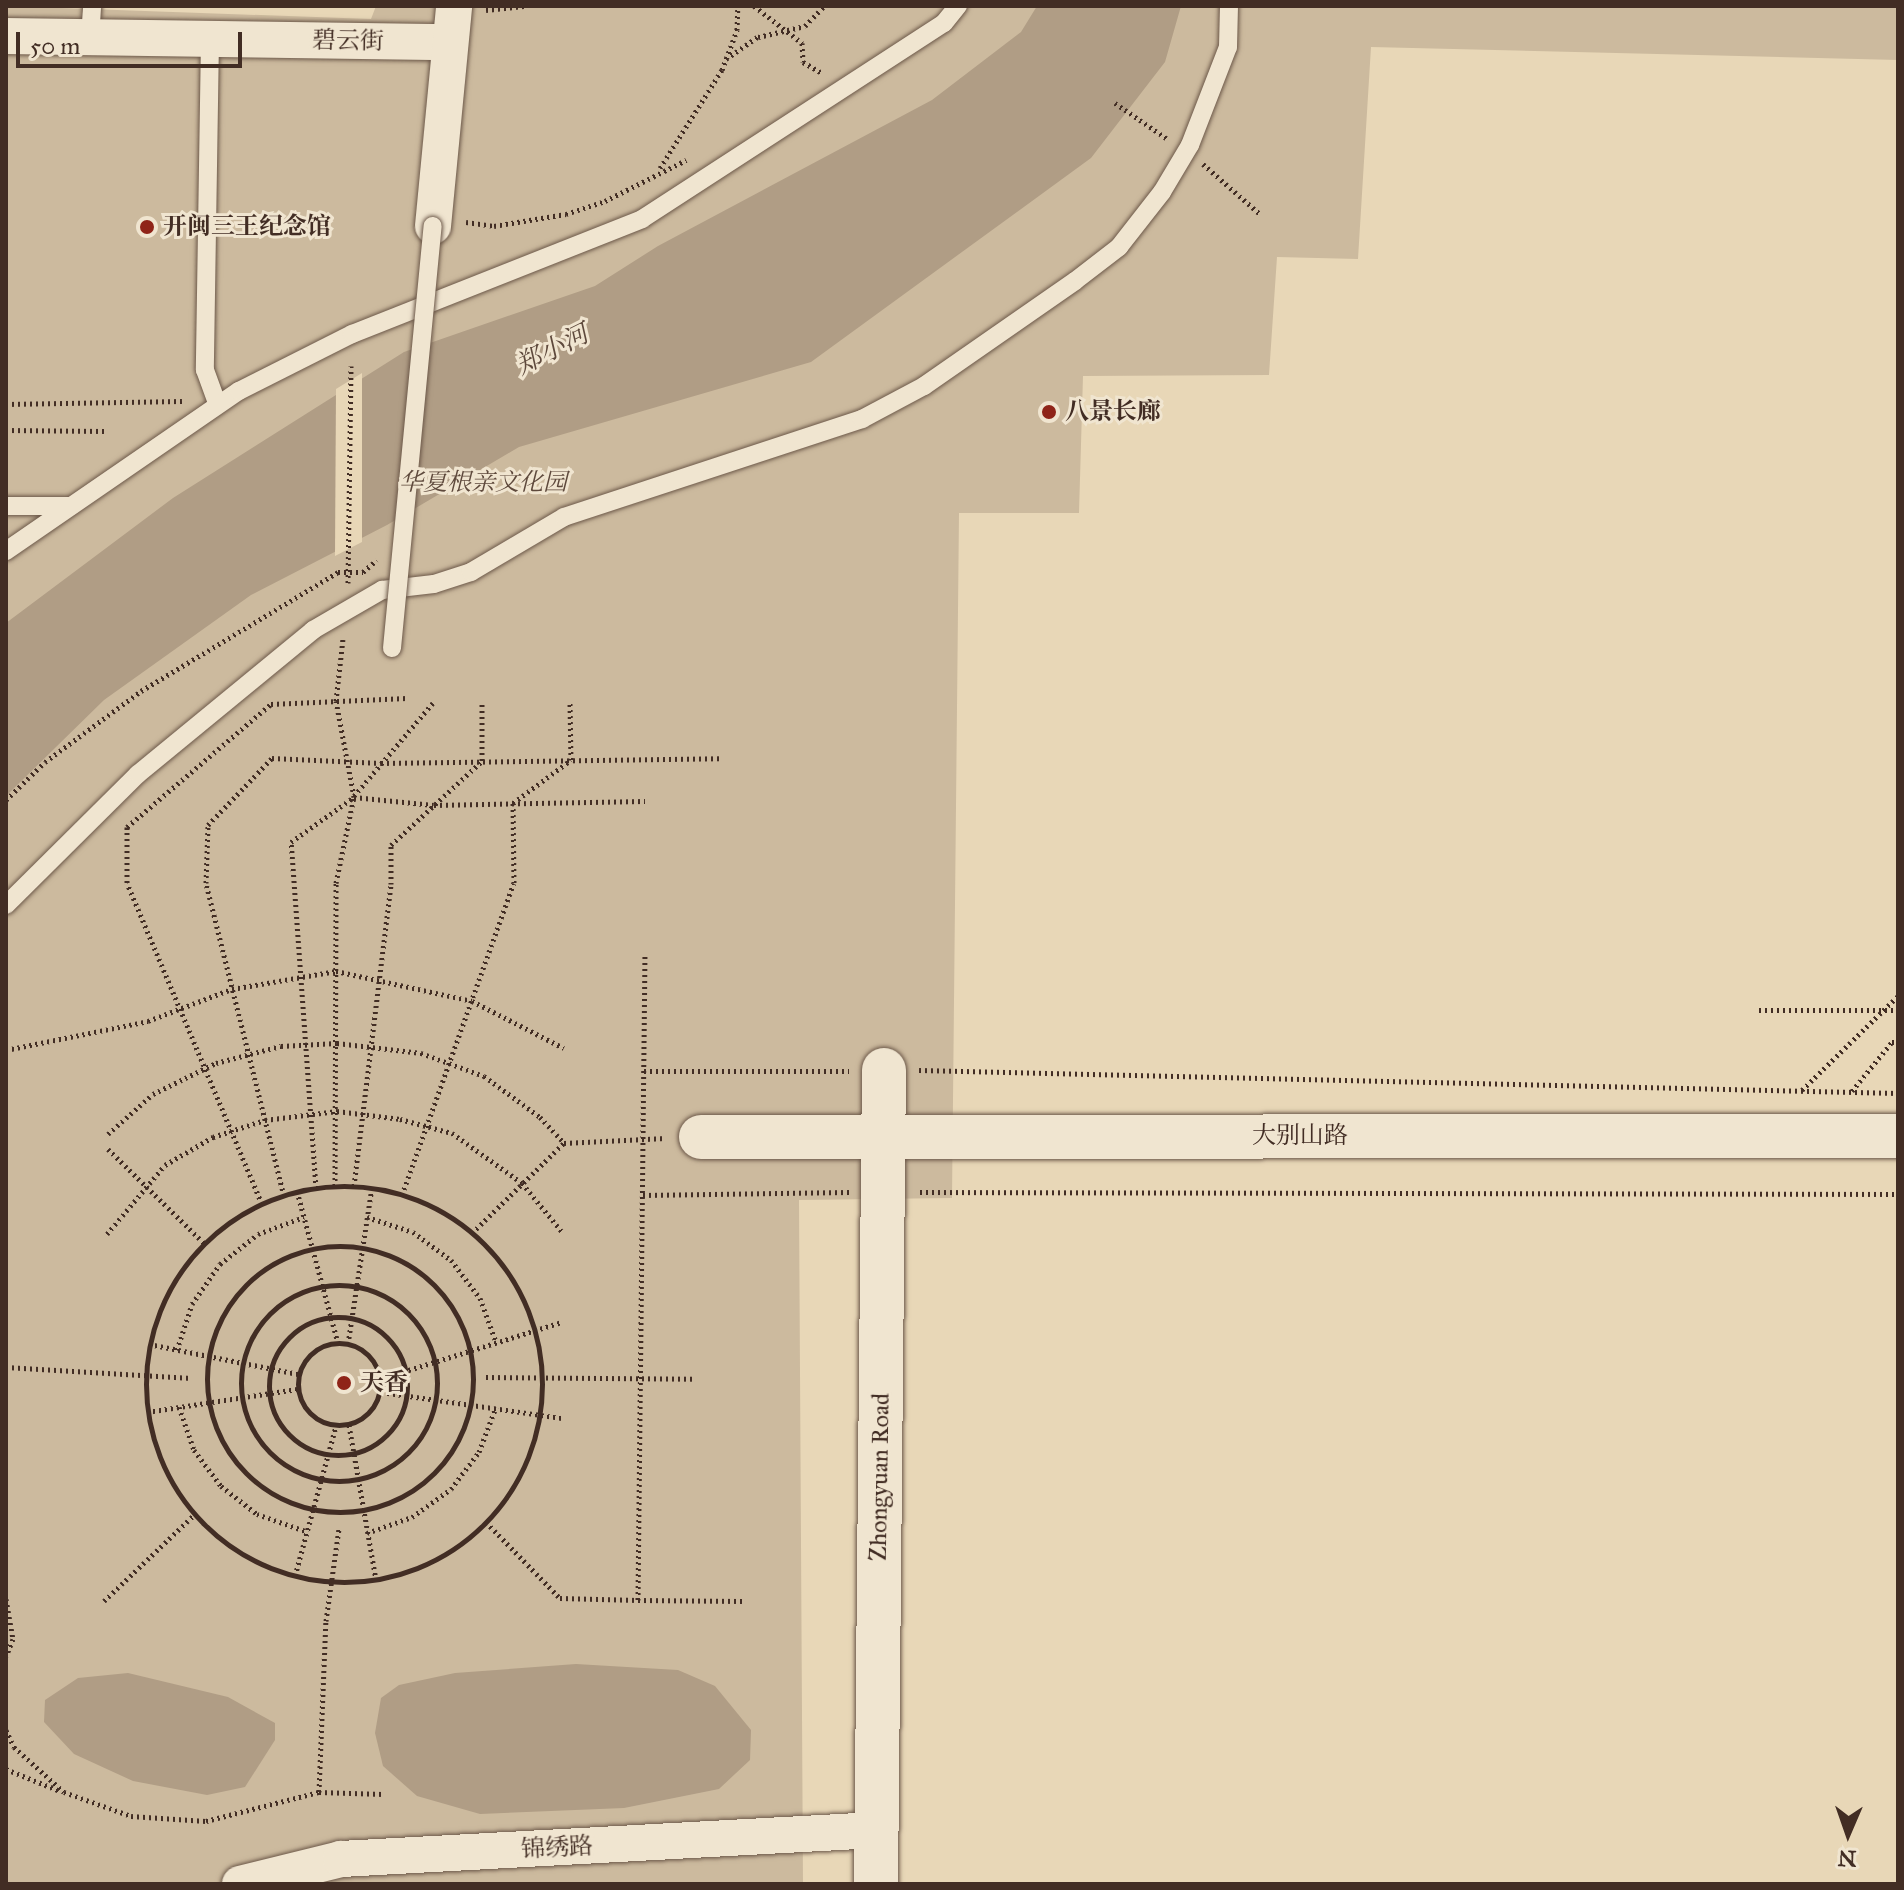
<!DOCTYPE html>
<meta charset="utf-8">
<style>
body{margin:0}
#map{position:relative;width:1904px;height:1890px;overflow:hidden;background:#e8d7b7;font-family:"IM FELL Great Primer","Noto Serif SC",serif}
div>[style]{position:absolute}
.green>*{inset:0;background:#ccba9e}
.water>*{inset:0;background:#b09d85}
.pier>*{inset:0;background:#e8d7b7}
.path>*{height:5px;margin-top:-2.5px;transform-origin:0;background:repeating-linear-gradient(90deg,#422d24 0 2px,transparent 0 6px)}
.path>.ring{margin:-2.5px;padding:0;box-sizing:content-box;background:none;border:5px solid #422d24;border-radius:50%}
.roads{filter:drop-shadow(0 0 2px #6c5849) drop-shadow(0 0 2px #6c5849)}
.lane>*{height:18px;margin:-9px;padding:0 9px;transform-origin:9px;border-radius:9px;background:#f0e5d0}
.street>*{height:36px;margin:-18px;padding:0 18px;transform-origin:18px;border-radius:18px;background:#f0e5d0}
.secondary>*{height:44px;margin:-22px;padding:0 22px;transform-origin:22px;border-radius:22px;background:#f0e5d0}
.path-bridge>*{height:5px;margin-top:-2.5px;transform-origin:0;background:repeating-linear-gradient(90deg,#422d24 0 2px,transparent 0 6px)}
.bridges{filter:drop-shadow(0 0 2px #6c5849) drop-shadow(0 0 2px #6c5849)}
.lane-bridge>*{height:18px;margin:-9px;padding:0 9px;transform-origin:9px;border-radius:9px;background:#f0e5d0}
.dots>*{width:22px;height:22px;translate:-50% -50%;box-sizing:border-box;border:4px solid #f0e5d0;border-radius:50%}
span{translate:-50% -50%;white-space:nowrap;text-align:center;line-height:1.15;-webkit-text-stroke:6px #f0e5d0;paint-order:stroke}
.street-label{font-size:24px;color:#422d24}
.poi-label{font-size:24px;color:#422d24;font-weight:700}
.left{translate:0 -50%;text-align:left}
.park-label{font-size:24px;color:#5e493c;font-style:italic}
.water-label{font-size:26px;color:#5e493c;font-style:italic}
.frame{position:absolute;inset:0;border:8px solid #422d24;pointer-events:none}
.north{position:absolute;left:1808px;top:1794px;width:80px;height:80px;-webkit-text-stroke:6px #f0e5d0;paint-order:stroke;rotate:182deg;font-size:22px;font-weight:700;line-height:32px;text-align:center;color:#422d24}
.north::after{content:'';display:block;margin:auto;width:28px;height:36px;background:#422d24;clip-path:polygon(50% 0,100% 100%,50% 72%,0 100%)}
.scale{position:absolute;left:16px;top:32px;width:226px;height:36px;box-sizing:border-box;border:4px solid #422d24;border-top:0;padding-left:10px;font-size:24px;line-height:28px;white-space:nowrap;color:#422d24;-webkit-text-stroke:6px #f0e5d0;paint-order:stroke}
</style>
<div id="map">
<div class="green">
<div style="clip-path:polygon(6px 6px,371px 19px,376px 6px,1898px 6px,1898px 60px,1371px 47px,1358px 259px,1277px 257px,1269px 375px,1083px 376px,1079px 513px,959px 513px,952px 1198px,799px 1200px,803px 1884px,6px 1884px)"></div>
</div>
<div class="water">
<div style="clip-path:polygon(1037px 6px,1181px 6px,1165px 62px,1091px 158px,811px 362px,519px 447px,387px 525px,251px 595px,104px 700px,6px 796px,6px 623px,173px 498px,404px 352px,595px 286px,658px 246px,932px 100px,1021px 32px)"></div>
<div style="clip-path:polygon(576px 1664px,678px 1670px,715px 1686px,751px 1730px,750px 1760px,719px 1789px,624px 1808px,480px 1814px,417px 1796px,383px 1766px,375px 1733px,381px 1698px,399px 1685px,455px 1673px)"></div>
<div style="clip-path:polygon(128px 1673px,228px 1697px,275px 1723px,275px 1740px,245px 1787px,207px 1795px,133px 1781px,74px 1754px,44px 1722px,45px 1700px,78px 1678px)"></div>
</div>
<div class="pier">
<div style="clip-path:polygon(362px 373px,362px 542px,335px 556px,336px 389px)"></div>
</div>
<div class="path">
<div style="left:754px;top:6px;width:61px;rotate:37.6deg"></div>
<div style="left:802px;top:43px;width:19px;rotate:87deg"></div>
<div style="left:803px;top:62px;width:22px;rotate:30deg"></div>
<div style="left:486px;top:10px;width:38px;rotate:-6deg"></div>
<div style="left:726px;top:59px;width:39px;rotate:-35deg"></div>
<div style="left:758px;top:37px;width:48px;rotate:-13.2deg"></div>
<div style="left:805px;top:26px;width:28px;rotate:-46deg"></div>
<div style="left:1115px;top:103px;width:65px;rotate:34.4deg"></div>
<div style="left:1203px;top:164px;width:76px;rotate:41.3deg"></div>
<div style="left:660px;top:168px;width:116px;rotate:-57.7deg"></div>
<div style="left:722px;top:70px;width:43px;rotate:-69.4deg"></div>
<div style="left:737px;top:30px;width:24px;rotate:-88deg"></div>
<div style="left:466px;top:222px;width:28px;rotate:8deg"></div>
<div style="left:494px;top:226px;width:73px;rotate:-9.5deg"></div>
<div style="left:566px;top:214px;width:41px;rotate:-18.4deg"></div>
<div style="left:605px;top:201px;width:91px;rotate:-26.8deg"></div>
<div style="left:6px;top:404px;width:176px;rotate:-1deg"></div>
<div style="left:6px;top:430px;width:98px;rotate:0.6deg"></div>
<div style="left:354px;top:796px;width:122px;rotate:-49.7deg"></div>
<div style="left:6px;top:800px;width:54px;rotate:-44.3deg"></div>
<div style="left:45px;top:762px;width:119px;rotate:-36.5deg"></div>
<div style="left:141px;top:691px;width:230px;rotate:-31.1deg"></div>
<div style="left:338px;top:572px;width:25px"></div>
<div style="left:363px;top:572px;width:18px;rotate:-41deg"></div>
<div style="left:1759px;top:1010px;width:139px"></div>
<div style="left:6px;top:1050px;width:145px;rotate:-11.5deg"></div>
<div style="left:148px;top:1021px;width:90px;rotate:-20.9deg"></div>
<div style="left:232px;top:989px;width:106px;rotate:-9.8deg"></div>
<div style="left:336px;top:971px;width:139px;rotate:12.4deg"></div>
<div style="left:472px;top:1001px;width:103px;rotate:27.1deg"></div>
<div style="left:919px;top:1070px;width:979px;rotate:1.35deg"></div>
<div style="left:644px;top:1071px;width:205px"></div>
<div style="left:1802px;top:1090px;width:134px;rotate:-44.4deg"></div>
<div style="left:1852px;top:1091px;width:63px;rotate:-50.8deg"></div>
<div style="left:1892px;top:1042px;width:6px"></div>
<div style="left:108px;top:1134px;width:60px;rotate:-41.6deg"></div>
<div style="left:153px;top:1094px;width:70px;rotate:-26.2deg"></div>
<div style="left:216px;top:1063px;width:67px;rotate:-14.7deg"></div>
<div style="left:281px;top:1046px;width:56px;rotate:-3.1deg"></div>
<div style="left:337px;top:1043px;width:85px;rotate:6.8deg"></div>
<div style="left:421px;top:1053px;width:67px;rotate:20.1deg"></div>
<div style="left:484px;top:1076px;width:69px;rotate:36.2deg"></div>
<div style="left:540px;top:1117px;width:35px;rotate:47deg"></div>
<div style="left:108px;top:1149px;width:134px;rotate:44.4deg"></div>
<div style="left:335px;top:1186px;width:303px;rotate:-89.8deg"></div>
<div style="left:336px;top:883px;width:88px;rotate:-78.2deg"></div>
<div style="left:354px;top:797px;width:98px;rotate:-100.6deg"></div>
<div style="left:336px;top:701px;width:62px;rotate:-83.6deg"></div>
<div style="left:354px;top:1186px;width:304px;rotate:-83deg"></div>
<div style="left:391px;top:884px;width:39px;rotate:-90deg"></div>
<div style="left:391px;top:845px;width:124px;rotate:-42.7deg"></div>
<div style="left:482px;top:761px;width:57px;rotate:-90deg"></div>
<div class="ring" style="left:146px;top:1186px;width:391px;height:391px"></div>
<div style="left:316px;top:1188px;width:347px;rotate:-94.1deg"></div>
<div style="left:291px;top:842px;width:77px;rotate:-35.5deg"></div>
<div style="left:354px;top:797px;width:80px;rotate:5.7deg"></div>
<div style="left:434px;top:805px;width:211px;rotate:-1.1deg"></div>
<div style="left:297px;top:1191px;width:157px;rotate:74.9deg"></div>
<div style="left:920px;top:1192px;width:978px;rotate:0.12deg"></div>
<div style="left:402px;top:1195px;width:331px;rotate:-70.3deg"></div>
<div style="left:514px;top:883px;width:80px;rotate:-90.7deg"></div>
<div style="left:513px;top:803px;width:72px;rotate:-36.6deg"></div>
<div style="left:571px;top:760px;width:57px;rotate:-91deg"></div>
<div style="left:643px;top:1195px;width:207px;rotate:-0.8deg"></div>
<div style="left:284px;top:1196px;width:323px;rotate:-104deg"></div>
<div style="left:206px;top:883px;width:58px;rotate:-88deg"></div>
<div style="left:208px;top:825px;width:93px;rotate:-46.3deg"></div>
<div style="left:272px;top:758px;width:109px;rotate:2.6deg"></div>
<div style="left:381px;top:763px;width:340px;rotate:-0.8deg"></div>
<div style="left:262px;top:1204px;width:348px;rotate:-112.8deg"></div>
<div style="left:127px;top:883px;width:56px;rotate:-90deg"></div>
<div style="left:127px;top:827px;width:189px;rotate:-40.5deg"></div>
<div style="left:271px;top:704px;width:136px;rotate:-2.5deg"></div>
<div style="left:367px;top:1217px;width:48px;rotate:18.1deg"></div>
<div style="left:413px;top:1232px;width:47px;rotate:36.4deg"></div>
<div style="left:451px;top:1260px;width:48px;rotate:52.7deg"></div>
<div style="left:480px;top:1298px;width:47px;rotate:70deg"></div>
<div style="left:472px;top:1233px;width:129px;rotate:-44.4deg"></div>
<div style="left:564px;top:1143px;width:102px;rotate:-2.8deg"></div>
<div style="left:107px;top:1234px;width:90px;rotate:-50deg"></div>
<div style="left:165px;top:1165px;width:56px;rotate:-30.3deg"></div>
<div style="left:213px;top:1137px;width:55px;rotate:-18.1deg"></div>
<div style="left:265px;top:1120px;width:73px;rotate:-7.1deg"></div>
<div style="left:337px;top:1111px;width:64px;rotate:7.2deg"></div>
<div style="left:400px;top:1119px;width:54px;rotate:15.1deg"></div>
<div style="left:452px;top:1133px;width:86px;rotate:35.5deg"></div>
<div style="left:522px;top:1183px;width:65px;rotate:50.6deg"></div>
<div class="ring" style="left:207px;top:1246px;width:261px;height:261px"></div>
<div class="ring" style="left:241px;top:1285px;width:191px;height:191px"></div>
<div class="ring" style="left:269px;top:1317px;width:133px;height:133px"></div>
<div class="ring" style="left:298px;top:1343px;width:77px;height:77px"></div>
<div style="left:149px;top:1344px;width:152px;rotate:11.4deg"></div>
<div style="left:348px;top:1344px;width:158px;rotate:-81.3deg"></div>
<div style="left:177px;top:1350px;width:48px;rotate:-71.9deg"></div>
<div style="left:192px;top:1304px;width:49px;rotate:-55deg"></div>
<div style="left:220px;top:1264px;width:48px;rotate:-38.3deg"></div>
<div style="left:258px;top:1234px;width:49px;rotate:-20.3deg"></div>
<div style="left:6px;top:1367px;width:186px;rotate:3.4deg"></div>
<div style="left:486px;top:1377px;width:210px;rotate:0.5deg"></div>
<div style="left:380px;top:1379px;width:191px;rotate:-17.4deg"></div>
<div style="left:381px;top:1392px;width:183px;rotate:8.2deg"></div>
<div style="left:179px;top:1407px;width:46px;rotate:70.8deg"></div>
<div style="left:194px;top:1450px;width:45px;rotate:53.1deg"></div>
<div style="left:221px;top:1486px;width:46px;rotate:37.9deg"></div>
<div style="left:257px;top:1514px;width:54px;rotate:19.4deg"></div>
<div style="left:147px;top:1412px;width:152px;rotate:-8.7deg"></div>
<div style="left:349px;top:1425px;width:156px;rotate:80.1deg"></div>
<div style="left:486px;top:1522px;width:106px;rotate:45.8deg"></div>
<div style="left:560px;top:1598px;width:78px;rotate:1.5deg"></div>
<div style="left:638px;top:1600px;width:646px;rotate:-89.38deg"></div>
<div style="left:367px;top:1533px;width:48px;rotate:-19.6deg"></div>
<div style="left:412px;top:1517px;width:48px;rotate:-35.7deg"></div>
<div style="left:451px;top:1489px;width:46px;rotate:-52.9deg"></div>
<div style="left:479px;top:1452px;width:48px;rotate:-69.3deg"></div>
<div style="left:295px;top:1576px;width:156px;rotate:-74.7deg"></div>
<div style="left:6px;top:1599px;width:41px;rotate:80.1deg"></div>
<div style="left:13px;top:1639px;width:18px;rotate:112deg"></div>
<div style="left:638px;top:1600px;width:104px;rotate:0.6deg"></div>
<div style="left:104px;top:1601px;width:124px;rotate:-43.7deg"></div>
<div style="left:6px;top:1730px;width:19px;rotate:65deg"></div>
<div style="left:14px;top:1747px;width:67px;rotate:42deg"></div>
<div style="left:64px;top:1792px;width:71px;rotate:19.7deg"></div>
<div style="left:131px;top:1816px;width:75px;rotate:3.8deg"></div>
<div style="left:206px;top:1821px;width:117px;rotate:-14.4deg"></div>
<div style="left:319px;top:1792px;width:64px;rotate:1.8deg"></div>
<div style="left:6px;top:1769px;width:58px;rotate:22.2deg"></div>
<div style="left:319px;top:1792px;width:171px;rotate:-87.7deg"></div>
<div style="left:326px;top:1621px;width:93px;rotate:-82deg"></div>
</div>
<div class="roads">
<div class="lane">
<div style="left:90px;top:37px;width:31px;rotate:-86deg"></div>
<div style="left:210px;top:39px;width:331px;rotate:90.9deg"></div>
<div style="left:205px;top:370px;width:37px;rotate:70deg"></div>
<div style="left:6px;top:506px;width:65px"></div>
<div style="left:6px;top:551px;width:283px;rotate:-34.5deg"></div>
<div style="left:239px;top:391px;width:127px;rotate:-26.8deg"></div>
<div style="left:352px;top:334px;width:312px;rotate:-21.6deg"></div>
<div style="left:642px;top:219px;width:360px;rotate:-33deg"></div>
<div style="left:944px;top:23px;width:22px;rotate:-51deg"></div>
<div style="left:6px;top:905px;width:186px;rotate:-44.8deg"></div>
<div style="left:138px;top:774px;width:227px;rotate:-39.4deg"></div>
<div style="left:313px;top:630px;width:80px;rotate:-30.1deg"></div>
<div style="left:382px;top:590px;width:52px;rotate:-6.6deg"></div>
<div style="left:434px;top:584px;width:39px;rotate:-18deg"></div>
<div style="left:471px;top:572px;width:108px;rotate:-30.6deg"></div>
<div style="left:564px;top:517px;width:314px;rotate:-18.2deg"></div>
<div style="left:862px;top:419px;width:70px;rotate:-28deg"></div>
<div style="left:924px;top:386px;width:184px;rotate:-34.8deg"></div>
<div style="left:1075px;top:281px;width:56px;rotate:-37.7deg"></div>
<div style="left:1119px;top:247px;width:70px;rotate:-52deg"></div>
<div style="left:1162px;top:192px;width:55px;rotate:-59.2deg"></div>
<div style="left:1190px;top:145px;width:105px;rotate:-68.8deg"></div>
<div style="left:1228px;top:47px;width:41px;rotate:-88.6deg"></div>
</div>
<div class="street">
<div style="left:6px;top:36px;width:444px;rotate:0.8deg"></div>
<div style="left:433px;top:226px;width:221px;rotate:-84.5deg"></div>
<div style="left:240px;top:1884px;width:104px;rotate:-13.9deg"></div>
<div style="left:341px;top:1859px;width:537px;rotate:-3.1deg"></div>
</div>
<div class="secondary">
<div style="left:701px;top:1137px;width:1197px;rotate:-0.05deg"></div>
<div style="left:876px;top:1884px;width:814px;rotate:-89.44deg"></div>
</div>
</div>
<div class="path-bridge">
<div style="left:348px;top:583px;width:217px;rotate:-89.2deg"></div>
</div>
<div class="bridges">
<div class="lane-bridge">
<div style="left:392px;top:648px;width:424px;rotate:-84.5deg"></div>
</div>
</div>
<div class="dots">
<div style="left:147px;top:227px;background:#8f2418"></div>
<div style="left:1049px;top:412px;background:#8f2418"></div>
<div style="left:344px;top:1383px;background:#8f2418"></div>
</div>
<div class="street-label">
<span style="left:348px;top:41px;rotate:1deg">碧云街</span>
<span style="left:1300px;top:1136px">大别山路</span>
<span style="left:880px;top:1477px;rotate:-89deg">Zhongyuan Road</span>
<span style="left:557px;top:1848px;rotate:-3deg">锦绣路</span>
</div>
<div class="poi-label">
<span class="left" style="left:163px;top:227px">开闽三王纪念馆</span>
<span class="left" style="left:1065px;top:412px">八景长廊</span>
<span class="left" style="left:360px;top:1383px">天香</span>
</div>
<div class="park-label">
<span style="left:483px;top:483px">华夏根亲文化园</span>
</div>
<div class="water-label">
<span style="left:552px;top:350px;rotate:-27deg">郑小河</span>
</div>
<div class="frame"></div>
<div class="north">N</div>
<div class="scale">50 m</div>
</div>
